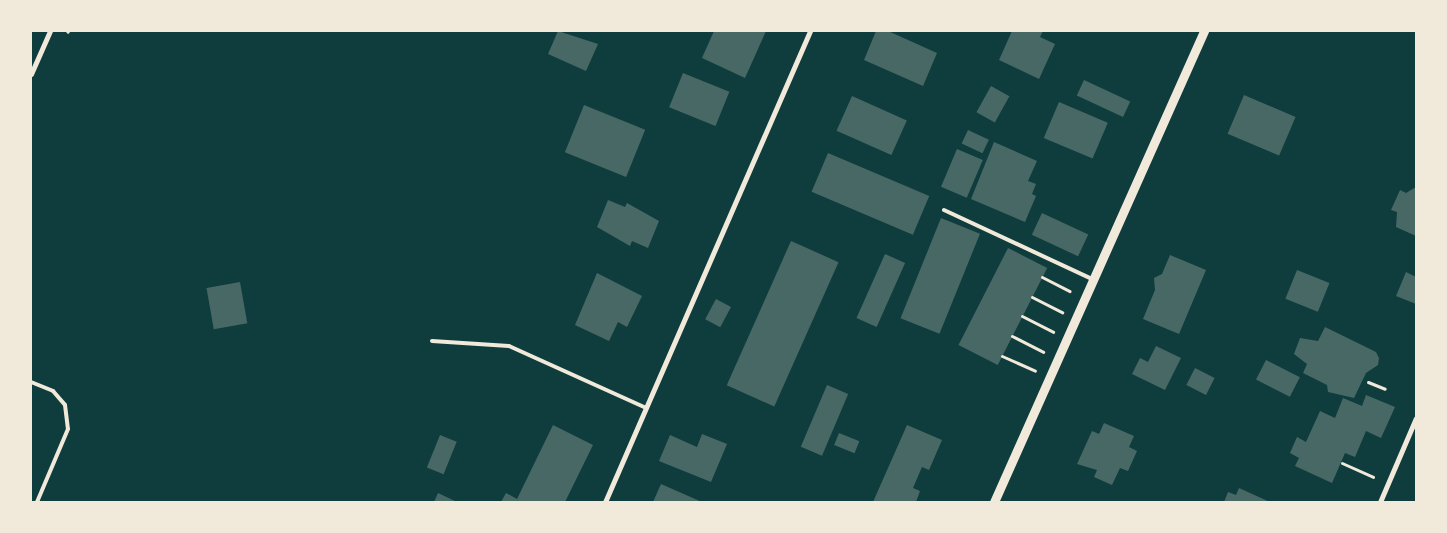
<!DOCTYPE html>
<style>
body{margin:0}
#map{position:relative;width:1447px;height:533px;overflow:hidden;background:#0f3d3e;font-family:Overpass,sans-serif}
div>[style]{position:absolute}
.building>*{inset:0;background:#486865;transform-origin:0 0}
.path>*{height:3px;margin:-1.5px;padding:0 1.5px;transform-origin:1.5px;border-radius:1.5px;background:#f1e9da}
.service>*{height:4px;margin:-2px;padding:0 2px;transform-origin:2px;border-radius:2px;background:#f1e9da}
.minor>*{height:5px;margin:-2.5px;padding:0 2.5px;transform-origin:2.5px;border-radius:2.5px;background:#f1e9da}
.tertiary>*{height:9px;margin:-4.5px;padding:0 4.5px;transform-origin:4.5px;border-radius:4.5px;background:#f1e9da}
span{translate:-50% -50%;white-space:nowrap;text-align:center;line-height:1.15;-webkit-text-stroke:5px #f1e9da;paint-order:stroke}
.frame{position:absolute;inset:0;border:32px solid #f1e9da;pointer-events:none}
</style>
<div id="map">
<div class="building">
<div style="clip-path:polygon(558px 31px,598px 44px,586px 71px,548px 54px)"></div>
<div style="clip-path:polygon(714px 31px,766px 31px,745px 78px,702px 58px)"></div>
<div style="clip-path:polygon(876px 31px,888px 31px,937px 53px,923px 86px,864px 60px)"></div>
<div style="clip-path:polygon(1012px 31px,1043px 31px,1040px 37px,1055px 44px,1039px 79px,999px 60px)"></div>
<div style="left:683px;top:73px;width:50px;height:37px;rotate:22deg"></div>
<div style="left:1084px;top:80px;width:51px;height:17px;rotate:25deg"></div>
<div style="left:991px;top:86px;width:21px;height:30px;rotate:29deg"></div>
<div style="left:1244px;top:95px;width:56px;height:42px;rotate:23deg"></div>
<div style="left:852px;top:96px;width:60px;height:38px;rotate:24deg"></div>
<div style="left:1059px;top:102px;width:53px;height:39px;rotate:23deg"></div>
<div style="left:584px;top:105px;width:66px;height:51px;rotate:22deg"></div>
<div style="left:968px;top:130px;width:23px;height:15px;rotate:25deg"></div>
<div style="clip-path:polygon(994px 142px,1037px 161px,1028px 181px,1036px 184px,1032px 194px,1036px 196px,1025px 222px,971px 199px)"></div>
<div style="left:957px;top:149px;width:28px;height:41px;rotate:23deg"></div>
<div style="left:828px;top:153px;width:110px;height:42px;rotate:23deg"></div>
<div style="clip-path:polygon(1416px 187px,1416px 236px,1396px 227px,1397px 212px,1391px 210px,1400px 190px,1406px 193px)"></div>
<div style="clip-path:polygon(608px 200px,625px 207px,627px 203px,659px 221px,648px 248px,632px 241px,630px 246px,597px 227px)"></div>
<div style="left:1042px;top:213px;width:51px;height:24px;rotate:25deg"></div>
<div style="left:941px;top:218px;width:42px;height:108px;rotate:22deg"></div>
<div style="left:791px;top:241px;width:52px;height:158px;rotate:24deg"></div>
<div style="left:1008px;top:248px;width:44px;height:109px;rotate:27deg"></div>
<div style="left:885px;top:254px;width:22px;height:70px;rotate:24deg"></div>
<div style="clip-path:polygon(1170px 255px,1206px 270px,1179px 334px,1143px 319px,1155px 290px,1154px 278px,1162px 274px)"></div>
<div style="left:1297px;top:270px;width:35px;height:31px;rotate:22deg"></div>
<div style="clip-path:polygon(1406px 272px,1416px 277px,1416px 304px,1396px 296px)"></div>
<div style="clip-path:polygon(597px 273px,642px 296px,627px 327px,618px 322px,609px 341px,575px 325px)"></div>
<div style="left:240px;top:282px;width:42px;height:34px;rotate:80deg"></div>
<div style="left:716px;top:299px;width:17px;height:23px;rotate:28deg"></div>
<div style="clip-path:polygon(1325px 327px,1376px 352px,1379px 358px,1378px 365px,1366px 373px,1354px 398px,1328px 392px,1327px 385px,1303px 373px,1307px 364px,1294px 354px,1300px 338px,1318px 341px)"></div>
<div style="clip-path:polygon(1156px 346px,1181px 358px,1165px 390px,1132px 374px,1140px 358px,1148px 362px)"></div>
<div style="left:1266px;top:360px;width:38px;height:22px;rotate:27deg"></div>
<div style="left:1195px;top:368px;width:22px;height:19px;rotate:27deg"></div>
<div style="left:827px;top:385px;width:23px;height:67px;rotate:23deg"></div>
<div style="clip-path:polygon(1366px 395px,1395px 407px,1381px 438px,1366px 431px,1355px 457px,1345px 453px,1332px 483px,1295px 466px,1299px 458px,1290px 453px,1297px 437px,1306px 442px,1320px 411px,1335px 418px,1343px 398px,1362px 406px)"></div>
<div style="clip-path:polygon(1104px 423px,1134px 436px,1129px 447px,1137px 451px,1128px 471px,1120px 468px,1112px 485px,1094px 477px,1097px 470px,1077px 464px,1092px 431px,1099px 434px)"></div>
<div style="clip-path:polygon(553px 425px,593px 445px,565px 502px,501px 502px,506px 493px,517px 499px)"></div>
<div style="clip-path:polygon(907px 425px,942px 440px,929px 470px,922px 467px,913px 488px,920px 491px,916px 502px,873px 502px)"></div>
<div style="left:839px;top:433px;width:22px;height:13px;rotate:22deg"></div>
<div style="clip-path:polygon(702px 434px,727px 444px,711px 482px,659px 461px,670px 435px,697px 447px)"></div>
<div style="left:440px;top:435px;width:18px;height:35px;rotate:22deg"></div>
<div style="clip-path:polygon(661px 484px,702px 502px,653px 502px)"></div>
<div style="clip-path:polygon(1239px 488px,1270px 502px,1224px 502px,1228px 492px,1236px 495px)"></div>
<div style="clip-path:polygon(438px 493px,457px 502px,434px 502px)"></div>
</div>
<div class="path">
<div style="left:67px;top:31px;width:1px;rotate:45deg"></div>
<div style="left:1042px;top:277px;width:31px;rotate:27deg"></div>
<div style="left:1032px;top:297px;width:34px;rotate:27deg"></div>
<div style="left:1022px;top:316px;width:35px;rotate:27deg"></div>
<div style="left:1012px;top:336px;width:35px;rotate:27deg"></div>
<div style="left:1002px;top:356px;width:36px;rotate:24deg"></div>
<div style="left:1368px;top:382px;width:18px;rotate:22deg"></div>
<div style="left:1342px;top:463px;width:34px;rotate:24deg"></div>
</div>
<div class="service">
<div style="left:944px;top:210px;width:163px;rotate:25deg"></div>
<div style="left:432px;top:341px;width:77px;rotate:3.7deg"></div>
<div style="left:509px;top:346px;width:150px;rotate:24.3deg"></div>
<div style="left:31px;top:382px;width:24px;rotate:22deg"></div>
<div style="left:53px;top:391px;width:18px;rotate:49deg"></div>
<div style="left:65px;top:405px;width:24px;rotate:83deg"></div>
<div style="left:68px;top:429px;width:79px;rotate:113deg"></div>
</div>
<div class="minor">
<div style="left:31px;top:74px;width:47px;rotate:-66.2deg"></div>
<div style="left:605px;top:502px;width:514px;rotate:-66.48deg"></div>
<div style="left:1380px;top:502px;width:91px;rotate:-66.8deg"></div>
</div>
<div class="tertiary">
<div style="left:994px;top:502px;width:516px;rotate:-65.97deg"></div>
</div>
<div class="frame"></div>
</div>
